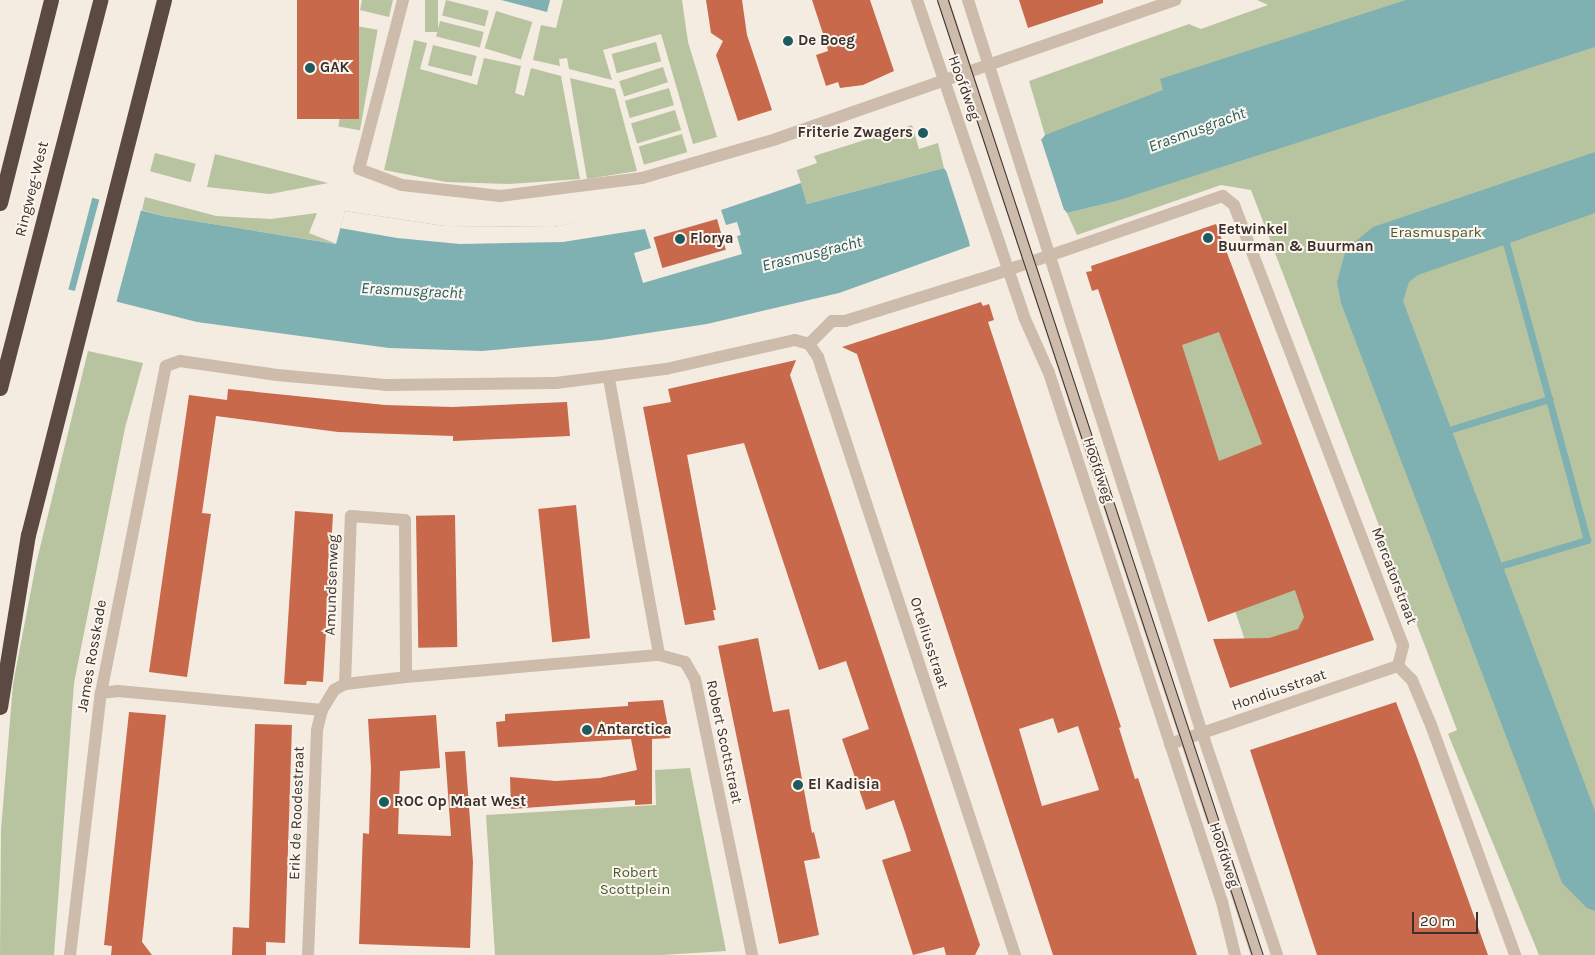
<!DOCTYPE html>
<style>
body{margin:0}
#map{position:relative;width:1595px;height:955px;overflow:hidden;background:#f4ebe1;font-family:Karla,sans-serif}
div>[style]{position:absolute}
.green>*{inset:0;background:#b8c4a0;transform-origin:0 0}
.water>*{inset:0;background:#7fb0b2}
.pier>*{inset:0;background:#f4ebe1;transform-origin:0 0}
.stream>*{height:7px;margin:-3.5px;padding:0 3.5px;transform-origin:3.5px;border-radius:3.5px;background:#7fb0b2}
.building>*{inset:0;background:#c8694b;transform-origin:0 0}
.service>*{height:12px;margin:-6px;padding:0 6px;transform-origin:6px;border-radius:6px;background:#cdbbac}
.minor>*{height:12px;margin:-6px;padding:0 6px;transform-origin:6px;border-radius:6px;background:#cdbbac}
.tertiary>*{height:12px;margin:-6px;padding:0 6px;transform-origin:6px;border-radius:6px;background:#cdbbac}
.motorway>*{height:15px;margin:-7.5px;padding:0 7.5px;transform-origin:7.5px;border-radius:7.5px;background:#5c4a42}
.tram>*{height:1px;margin:-0.5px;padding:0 0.5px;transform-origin:0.5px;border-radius:0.5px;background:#3b302b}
.dots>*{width:14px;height:14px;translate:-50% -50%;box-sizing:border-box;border:2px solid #fbf5ee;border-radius:50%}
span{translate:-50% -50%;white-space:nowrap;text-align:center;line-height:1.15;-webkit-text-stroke:4px #fbf5ee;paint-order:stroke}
.poi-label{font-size:15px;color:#3b302b;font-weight:700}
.left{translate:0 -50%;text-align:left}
.right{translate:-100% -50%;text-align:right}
.street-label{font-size:15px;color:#3b302b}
.park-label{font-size:15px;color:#4a5a2e}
.water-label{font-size:16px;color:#1f5a5e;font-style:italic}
.scale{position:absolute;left:1412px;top:912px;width:66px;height:22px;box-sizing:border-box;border:2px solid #3b302b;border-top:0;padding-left:6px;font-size:15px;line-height:18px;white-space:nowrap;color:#3b302b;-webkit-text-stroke:4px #fbf5ee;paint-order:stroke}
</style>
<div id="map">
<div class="green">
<div style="clip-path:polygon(362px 0,393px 0,389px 17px,360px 10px)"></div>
<div style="left:425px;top:0;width:13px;height:32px"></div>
<div style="left:446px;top:0;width:44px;height:16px;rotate:14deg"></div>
<div style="clip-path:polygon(563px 0,682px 0,688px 42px,717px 137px,693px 144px,661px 34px,603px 50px,612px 80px,569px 69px,567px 58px,559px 59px,560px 66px,533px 60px,541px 25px,556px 28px)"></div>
<div style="clip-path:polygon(1257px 0,1474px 0,1045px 135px,1029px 81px,1189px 24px,1201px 29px,1268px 5px)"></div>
<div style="left:496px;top:11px;width:38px;height:39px;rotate:17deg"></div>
<div style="left:440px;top:21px;width:45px;height:16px;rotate:14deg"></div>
<div style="clip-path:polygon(1595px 22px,1595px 955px,1539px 955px,1448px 734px,1457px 730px,1251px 190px,1221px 185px,1077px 235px,1067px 213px,1113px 202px)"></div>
<div style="left:356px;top:26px;width:22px;height:102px;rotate:10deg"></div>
<div style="clip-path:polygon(414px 40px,427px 43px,420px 69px,477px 85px,484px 58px,521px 66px,515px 93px,524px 96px,531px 68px,561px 76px,580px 179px,509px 184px,446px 182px,384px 170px)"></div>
<div style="left:656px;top:42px;width:20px;height:46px;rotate:75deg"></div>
<div style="left:433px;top:45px;width:45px;height:21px;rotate:14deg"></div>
<div style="left:663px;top:67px;width:16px;height:46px;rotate:72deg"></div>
<div style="clip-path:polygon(570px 78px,615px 89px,637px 171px,587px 179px)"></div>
<div style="left:669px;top:88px;width:18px;height:46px;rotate:74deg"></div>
<div style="left:675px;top:110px;width:21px;height:46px;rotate:73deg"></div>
<div style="clip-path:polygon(912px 125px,919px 149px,938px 143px,944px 168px,807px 204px,797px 170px,817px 163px,814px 156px)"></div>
<div style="left:682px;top:134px;width:19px;height:45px;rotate:74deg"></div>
<div style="left:155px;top:153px;width:42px;height:19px;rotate:15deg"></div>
<div style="clip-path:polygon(215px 154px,328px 183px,270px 194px,207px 187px)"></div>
<div style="clip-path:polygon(145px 197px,216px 216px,271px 219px,317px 213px,309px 233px,337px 244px,163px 216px,142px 210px)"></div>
<div style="clip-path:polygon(1197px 257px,1336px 625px,1249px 652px,1124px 284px)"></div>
<div style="clip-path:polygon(88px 351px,143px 363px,125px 428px,74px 683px,54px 955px,0 955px,1px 830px,13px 684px,36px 564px)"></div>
<div style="clip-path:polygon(690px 768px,726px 951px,661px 955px,495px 955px,486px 815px,656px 805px,655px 770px)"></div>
</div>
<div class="water">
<div style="clip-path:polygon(501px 0,550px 0,547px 12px)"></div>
<div style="clip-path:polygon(1406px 0,1595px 0,1595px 47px,1113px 202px,1067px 213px,1065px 210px,969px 242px,970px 246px,839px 293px,707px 324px,602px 340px,482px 351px,389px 348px,197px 322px,0 272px,0 174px,163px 216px,336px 244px,345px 211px,445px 226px,553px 227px,674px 208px,797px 170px,807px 204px,944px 168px,946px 171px,1042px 139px,1045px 135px,1163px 90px,1160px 79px)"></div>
<div style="clip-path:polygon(1595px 152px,1595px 213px,1418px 275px,1409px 282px,1403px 301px,1595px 811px,1595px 911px,1587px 908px,1562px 883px,1341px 303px,1337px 282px,1346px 249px,1373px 227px)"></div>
</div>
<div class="pier">
<div style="left:1041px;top:139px;width:76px;height:100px;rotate:72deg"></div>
<div style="clip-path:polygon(796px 168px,801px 183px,721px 210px,726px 225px,737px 222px,741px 235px,737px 236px,742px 254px,643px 283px,634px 253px,651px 248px,645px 229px,563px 242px,460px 244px,397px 238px,340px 228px,345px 211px,445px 226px,553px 227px,673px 206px)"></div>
<div style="clip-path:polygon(0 172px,93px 195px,68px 291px,0 274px)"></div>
<div style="left:100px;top:197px;width:43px;height:99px;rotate:15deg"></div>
</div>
<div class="stream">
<div style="left:1452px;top:429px;width:102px;rotate:-17.2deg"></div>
<div style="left:1549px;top:399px;width:162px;rotate:-105.4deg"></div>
<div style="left:1503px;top:565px;width:88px;rotate:-16.6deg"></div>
<div style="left:1587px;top:540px;width:146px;rotate:-105.1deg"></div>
</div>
<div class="building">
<div style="left:297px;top:0;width:62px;height:119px"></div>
<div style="clip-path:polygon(706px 0,742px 0,747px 35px,772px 110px,738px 121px,716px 55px,723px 41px,711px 33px)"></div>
<div style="clip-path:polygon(812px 0,870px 0,894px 71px,863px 85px,840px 88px,838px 82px,826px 86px,816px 55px,828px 51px,827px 46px)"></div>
<div style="clip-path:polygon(1019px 0,1103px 0,1103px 3px,1028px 28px)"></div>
<div style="left:717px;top:219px;width:32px;height:66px;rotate:74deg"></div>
<div style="clip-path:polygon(evenodd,1216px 224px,1374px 640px,1230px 688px,1213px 639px,1269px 638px,1298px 629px,1304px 617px,1295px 590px,1208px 622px,1098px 289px,1092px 291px,1086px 272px,1092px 271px,1091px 266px,1216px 224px,1219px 332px,1262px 444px,1219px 461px,1182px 345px,1219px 332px)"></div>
<div style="clip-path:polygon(evenodd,981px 302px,983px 306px,989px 304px,994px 320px,988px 322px,994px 340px,1121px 727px,1119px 728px,1135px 779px,1138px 778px,1197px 955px,1053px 955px,857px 354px,842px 347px,981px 302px,1053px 718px,1058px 733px,1078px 726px,1099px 790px,1042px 806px,1019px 729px,1053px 718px)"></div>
<div style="clip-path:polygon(796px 360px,790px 375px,980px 945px,975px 955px,946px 955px,944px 947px,913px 955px,882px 860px,911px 851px,905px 832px,894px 800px,866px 810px,842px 739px,869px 729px,846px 661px,819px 670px,744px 443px,687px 455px,716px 610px,713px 610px,715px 620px,685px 625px,643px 407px,671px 402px,668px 389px)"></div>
<div style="clip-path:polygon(228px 389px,385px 405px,453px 407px,567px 402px,570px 436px,453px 441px,453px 436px,338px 432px,216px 416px,202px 513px,211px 514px,187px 677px,149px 672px,189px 395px,227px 400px)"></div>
<div style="left:576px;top:505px;width:134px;height:38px;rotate:84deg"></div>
<div style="clip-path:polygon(295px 511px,333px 514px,323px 682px,307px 681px,306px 685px,284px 684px)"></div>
<div style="left:455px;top:515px;width:132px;height:39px;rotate:89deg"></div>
<div style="clip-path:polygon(758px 638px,773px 712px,789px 709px,812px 833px,814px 832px,820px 858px,804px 861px,819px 935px,779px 944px,718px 646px)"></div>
<div style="clip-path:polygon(663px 700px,670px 738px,652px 739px,652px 804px,635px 805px,635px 800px,511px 809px,510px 777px,556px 781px,600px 778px,637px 770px,631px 739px,498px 747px,496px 722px,505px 721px,505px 714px,628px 706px,628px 702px)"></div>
<div style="clip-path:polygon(1396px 702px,1418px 760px,1488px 955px,1317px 955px,1250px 750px)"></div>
<div style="clip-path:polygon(129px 712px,166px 715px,142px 942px,152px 955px,111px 955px,112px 946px,104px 945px)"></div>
<div style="clip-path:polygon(436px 715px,440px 768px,400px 771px,398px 834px,451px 836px,445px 752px,465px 751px,473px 862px,470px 948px,359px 944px,363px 833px,369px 834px,371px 768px,368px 719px)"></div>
<div style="clip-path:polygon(255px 724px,292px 725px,285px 943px,266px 942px,266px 955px,232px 955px,233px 927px,249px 928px)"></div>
</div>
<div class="service">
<div style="left:943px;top:0;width:1005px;rotate:71.8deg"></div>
<div style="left:359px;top:169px;width:175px;rotate:-75.4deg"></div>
</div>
<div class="minor">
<div style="left:359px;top:169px;width:46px;rotate:20.4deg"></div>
<div style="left:402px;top:185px;width:99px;rotate:6.4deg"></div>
<div style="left:500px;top:196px;width:143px;rotate:-7.2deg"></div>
<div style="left:642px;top:178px;width:140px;rotate:-16.2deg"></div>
<div style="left:776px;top:139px;width:423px;rotate:-19.2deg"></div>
<div style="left:809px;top:344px;width:33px;rotate:-45deg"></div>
<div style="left:832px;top:321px;width:13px"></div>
<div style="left:845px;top:321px;width:155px;rotate:-17.3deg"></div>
<div style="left:993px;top:275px;width:243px;rotate:-19deg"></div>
<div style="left:1223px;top:196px;width:14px;rotate:39deg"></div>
<div style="left:1234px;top:205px;width:472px;rotate:69deg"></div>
<div style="left:1403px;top:646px;width:21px;rotate:104deg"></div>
<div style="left:609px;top:379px;width:280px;rotate:79.7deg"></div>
<div style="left:1398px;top:666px;width:20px;rotate:45deg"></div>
<div style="left:1412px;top:680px;width:49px;rotate:67.1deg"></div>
<div style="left:1431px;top:725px;width:245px;rotate:69.9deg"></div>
<div style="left:345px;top:684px;width:168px;rotate:-88deg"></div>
<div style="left:351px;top:516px;width:54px;rotate:4.2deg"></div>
<div style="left:405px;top:520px;width:157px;rotate:89.6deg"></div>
<div style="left:101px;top:693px;width:17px;rotate:-7deg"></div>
<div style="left:118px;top:691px;width:205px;rotate:5.3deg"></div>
<div style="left:1170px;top:744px;width:241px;rotate:-18.9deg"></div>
<div style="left:70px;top:955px;width:264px;rotate:-83.3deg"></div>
<div style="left:101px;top:693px;width:333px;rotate:-78.8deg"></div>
<div style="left:166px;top:366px;width:15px;rotate:-20deg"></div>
<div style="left:180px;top:361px;width:98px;rotate:8.2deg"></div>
<div style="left:277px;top:375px;width:109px;rotate:5.2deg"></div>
<div style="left:386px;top:385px;width:170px;rotate:-0.7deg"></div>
<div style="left:556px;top:383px;width:111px;rotate:-7.3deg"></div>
<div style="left:666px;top:369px;width:132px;rotate:-12.7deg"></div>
<div style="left:795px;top:340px;width:15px;rotate:16deg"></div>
<div style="left:809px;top:344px;width:16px;rotate:55deg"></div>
<div style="left:818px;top:357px;width:630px;rotate:71.77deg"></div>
<div style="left:308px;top:955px;width:225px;rotate:-87.7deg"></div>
<div style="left:317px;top:730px;width:21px;rotate:-76deg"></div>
<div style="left:322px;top:710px;width:23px;rotate:-59deg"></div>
<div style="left:334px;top:690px;width:13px;rotate:-29deg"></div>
<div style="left:345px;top:684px;width:61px;rotate:-6.5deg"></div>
<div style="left:406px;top:677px;width:254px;rotate:-5deg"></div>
<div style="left:659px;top:655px;width:27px;rotate:15deg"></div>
<div style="left:685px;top:662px;width:20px;rotate:60deg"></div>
<div style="left:695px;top:679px;width:282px;rotate:78.3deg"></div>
</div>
<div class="tertiary">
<div style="left:917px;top:0;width:335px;rotate:71.3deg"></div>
<div style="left:1024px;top:317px;width:61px;rotate:65.9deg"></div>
<div style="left:1049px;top:373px;width:557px;rotate:71.89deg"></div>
<div style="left:1222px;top:902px;width:55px;rotate:76.2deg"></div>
<div style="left:968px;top:0;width:769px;rotate:72.3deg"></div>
<div style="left:1202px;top:733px;width:234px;rotate:71.3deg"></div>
</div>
<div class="motorway">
<div style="left:0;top:203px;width:209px;rotate:-75.9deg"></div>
<div style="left:0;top:388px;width:401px;rotate:-75.5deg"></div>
<div style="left:0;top:707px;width:174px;rotate:-80.8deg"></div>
<div style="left:28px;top:535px;width:552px;rotate:-75.74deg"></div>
</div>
<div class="tram">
<div style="left:937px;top:0;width:1006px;rotate:71.75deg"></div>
<div style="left:948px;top:0;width:1006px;rotate:71.75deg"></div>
</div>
<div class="dots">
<div style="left:788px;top:41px;background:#1f5a5e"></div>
<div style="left:310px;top:68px;background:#1f5a5e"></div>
<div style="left:923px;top:133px;background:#1f5a5e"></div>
<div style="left:1208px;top:238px;background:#1f5a5e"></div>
<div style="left:680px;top:239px;background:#1f5a5e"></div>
<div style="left:587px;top:730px;background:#1f5a5e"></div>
<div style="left:798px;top:785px;background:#1f5a5e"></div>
<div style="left:384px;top:802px;background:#1f5a5e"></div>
</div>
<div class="poi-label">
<span class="left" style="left:798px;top:41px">De Boeg</span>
<span class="left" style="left:320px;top:68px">GAK</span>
<span class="right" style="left:913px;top:133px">Friterie Zwagers</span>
<span class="left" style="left:1218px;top:238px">Eetwinkel<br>Buurman &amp; Buurman</span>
<span class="left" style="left:690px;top:239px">Florya</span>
<span class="left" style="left:597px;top:730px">Antarctica</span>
<span class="left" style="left:808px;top:785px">El Kadisia</span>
<span class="left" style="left:394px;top:802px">ROC Op Maat West</span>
</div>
<div class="street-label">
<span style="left:964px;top:88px;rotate:70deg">Hoofdweg</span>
<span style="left:32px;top:189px;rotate:-76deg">Ringweg-West</span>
<span style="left:1098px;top:470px;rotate:72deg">Hoofdweg</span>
<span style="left:1394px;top:576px;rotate:69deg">Mercatorstraat</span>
<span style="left:332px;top:585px;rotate:-88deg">Amundsenweg</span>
<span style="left:929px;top:643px;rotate:72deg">Orteliusstraat</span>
<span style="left:92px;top:656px;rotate:-80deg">James Rosskade</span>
<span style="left:1279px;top:690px;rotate:-19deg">Hondiusstraat</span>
<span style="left:724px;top:742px;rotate:78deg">Robert Scottstraat</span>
<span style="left:297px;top:813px;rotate:-88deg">Erik de Roodestraat</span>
<span style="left:1224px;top:855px;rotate:72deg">Hoofdweg</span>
</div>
<div class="park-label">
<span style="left:1436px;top:233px">Erasmuspark</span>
<span style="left:635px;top:881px">Robert<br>Scottplein</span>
</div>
<div class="water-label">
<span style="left:1197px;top:130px;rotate:-20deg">Erasmusgracht</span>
<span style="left:812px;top:254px;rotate:-14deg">Erasmusgracht</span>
<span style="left:412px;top:291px;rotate:3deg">Erasmusgracht</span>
</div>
<div class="scale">20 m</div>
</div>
